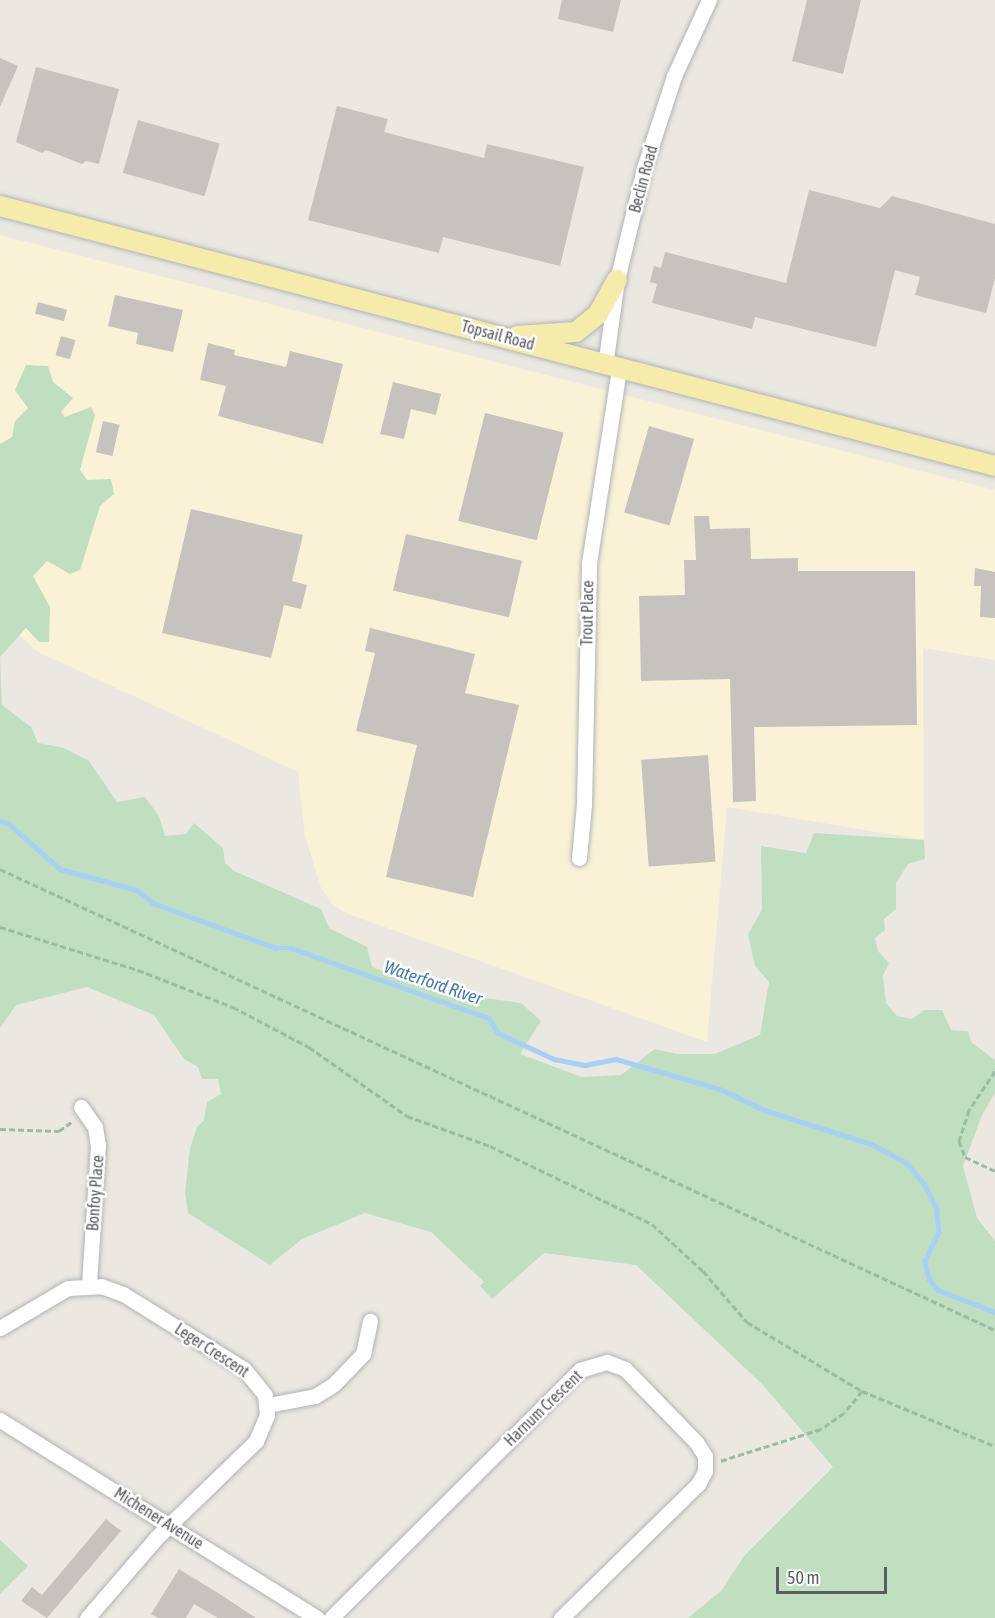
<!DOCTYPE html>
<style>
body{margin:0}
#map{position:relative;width:995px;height:1618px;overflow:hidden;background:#eae8e0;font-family:"Asap Condensed",sans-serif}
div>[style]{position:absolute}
.commercial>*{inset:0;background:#f9f2d7}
.green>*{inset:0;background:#bfdfc0}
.stream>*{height:4.5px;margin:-2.25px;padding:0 2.25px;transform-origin:2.25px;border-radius:2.25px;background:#a7d0f4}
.building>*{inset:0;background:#c6c3be;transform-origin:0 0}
.path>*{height:3px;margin-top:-1.5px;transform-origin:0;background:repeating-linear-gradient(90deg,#98bda3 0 6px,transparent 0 9px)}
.roads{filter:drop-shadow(0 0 2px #b1b3b7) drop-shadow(0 0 2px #b1b3b7)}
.minor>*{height:15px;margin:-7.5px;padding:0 7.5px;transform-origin:7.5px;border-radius:7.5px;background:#fff}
.major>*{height:20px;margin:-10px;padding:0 10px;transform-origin:10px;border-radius:10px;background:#f5ebab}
span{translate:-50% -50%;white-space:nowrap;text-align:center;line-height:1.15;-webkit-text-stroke:5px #fff;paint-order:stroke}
.street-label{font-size:16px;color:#595c60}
.water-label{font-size:18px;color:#4a78ab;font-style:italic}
.scale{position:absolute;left:776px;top:1567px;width:111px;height:27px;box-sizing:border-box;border:3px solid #595c60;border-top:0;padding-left:8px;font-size:18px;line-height:21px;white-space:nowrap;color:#595c60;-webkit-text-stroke:4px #fff;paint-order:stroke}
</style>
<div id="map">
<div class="commercial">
<div style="clip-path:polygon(0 235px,995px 490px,995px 660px,923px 648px,924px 840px,727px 807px,707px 1042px,348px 914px,332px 904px,321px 888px,305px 836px,298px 772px,38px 652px,0 618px)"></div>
</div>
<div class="green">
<div style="clip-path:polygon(26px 365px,48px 366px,53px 382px,73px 398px,61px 412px,65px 417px,91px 407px,95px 415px,80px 470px,87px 480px,111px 479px,114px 494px,100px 506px,80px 570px,70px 574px,47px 561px,33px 576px,50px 607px,49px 642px,39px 642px,26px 628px,0 657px,2px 705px,31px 727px,38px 743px,64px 748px,89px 761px,117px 802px,145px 797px,159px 816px,165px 836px,186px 834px,194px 823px,223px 848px,225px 863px,234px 871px,321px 909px,329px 928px,367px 947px,372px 967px,441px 992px,521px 1003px,541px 1021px,520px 1054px,582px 1077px,621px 1075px,655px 1049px,676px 1054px,715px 1054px,760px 1035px,769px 982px,755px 966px,748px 934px,762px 910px,761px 846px,806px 853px,814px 833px,924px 840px,925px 859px,908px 864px,896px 883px,896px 909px,884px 919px,885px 930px,875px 938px,878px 951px,889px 963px,883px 976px,886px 1003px,897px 1016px,912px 1019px,924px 1010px,942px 1010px,951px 1030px,968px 1031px,971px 1042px,995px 1060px,995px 1093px,982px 1115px,963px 1166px,977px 1218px,995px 1241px,995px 1618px,688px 1618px,722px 1590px,744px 1556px,833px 1467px,763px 1385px,636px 1265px,544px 1253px,492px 1299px,480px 1286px,484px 1282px,431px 1232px,365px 1213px,302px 1239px,270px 1265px,188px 1213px,185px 1193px,190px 1149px,197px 1127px,204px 1120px,207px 1102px,221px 1094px,218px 1079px,202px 1079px,198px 1067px,184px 1059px,154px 1015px,87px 987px,16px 1005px,0 1028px,0 444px,12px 437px,15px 421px,28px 408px,15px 390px)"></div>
<div style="clip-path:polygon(0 1540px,28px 1566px,0 1594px)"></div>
</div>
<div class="stream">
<div style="left:0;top:821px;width:8px;rotate:14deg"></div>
<div style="left:8px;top:823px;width:69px;rotate:41.5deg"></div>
<div style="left:60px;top:869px;width:80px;rotate:15.3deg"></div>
<div style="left:137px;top:890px;width:21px;rotate:39deg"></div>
<div style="left:153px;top:903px;width:131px;rotate:20.1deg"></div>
<div style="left:276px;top:948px;width:15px"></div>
<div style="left:291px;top:948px;width:210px;rotate:19.5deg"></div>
<div style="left:489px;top:1018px;width:17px;rotate:59deg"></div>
<div style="left:498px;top:1033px;width:62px;rotate:24.9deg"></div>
<div style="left:554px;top:1059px;width:32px;rotate:11deg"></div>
<div style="left:585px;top:1065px;width:32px;rotate:-11deg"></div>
<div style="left:616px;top:1059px;width:108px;rotate:16.1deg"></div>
<div style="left:720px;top:1089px;width:49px;rotate:25.5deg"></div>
<div style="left:764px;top:1110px;width:112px;rotate:17.6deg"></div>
<div style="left:871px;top:1144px;width:41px;rotate:27.8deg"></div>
<div style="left:907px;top:1163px;width:28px;rotate:51deg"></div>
<div style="left:925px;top:1185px;width:25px;rotate:63deg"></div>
<div style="left:936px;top:1207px;width:25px;rotate:83deg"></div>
<div style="left:939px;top:1232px;width:32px;rotate:116deg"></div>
<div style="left:925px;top:1261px;width:18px;rotate:77deg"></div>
<div style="left:929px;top:1279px;width:14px;rotate:51deg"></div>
<div style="left:938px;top:1290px;width:61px;rotate:21.1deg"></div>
</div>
<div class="building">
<div style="clip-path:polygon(562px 0,621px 0,613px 32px,558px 19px)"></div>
<div style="clip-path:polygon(807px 0,861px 0,843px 74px,792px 61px)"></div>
<div style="clip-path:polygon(0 58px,18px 66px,0 107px)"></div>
<div style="clip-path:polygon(36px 67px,119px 89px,99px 164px,86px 161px,82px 164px,46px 150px,42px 153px,16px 142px)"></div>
<div style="clip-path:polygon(337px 106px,388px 119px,384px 132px,484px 158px,487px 144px,584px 167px,560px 266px,443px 237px,439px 253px,308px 220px)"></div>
<div style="left:138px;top:120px;width:85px;height:55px;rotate:16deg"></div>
<div style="clip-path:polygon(809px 190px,880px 208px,892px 196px,995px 224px,995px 278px,986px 313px,915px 295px,920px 277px,895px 270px,876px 347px,755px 317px,752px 329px,652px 303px,657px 284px,650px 282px,654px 266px,661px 268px,665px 252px,786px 283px)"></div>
<div style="clip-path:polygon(115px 295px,183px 310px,173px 352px,136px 344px,138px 333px,108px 326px)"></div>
<div style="left:38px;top:302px;width:30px;height:12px;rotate:15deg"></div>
<div style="left:61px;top:336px;width:15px;height:20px;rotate:16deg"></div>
<div style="clip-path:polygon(208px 343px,235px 350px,234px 355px,286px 367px,290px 351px,343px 364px,323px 444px,218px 416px,226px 386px,200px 380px)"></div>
<div style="clip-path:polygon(393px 382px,441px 394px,436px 415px,411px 409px,404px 439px,380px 434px)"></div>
<div style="left:485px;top:413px;width:81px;height:111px;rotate:14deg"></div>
<div style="left:103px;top:421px;width:17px;height:32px;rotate:13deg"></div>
<div style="left:649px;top:426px;width:47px;height:90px;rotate:16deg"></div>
<div style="clip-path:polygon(191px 509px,303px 535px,292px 581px,307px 585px,301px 609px,284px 605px,271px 658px,162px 633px)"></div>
<div style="clip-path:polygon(694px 516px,709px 516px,710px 529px,750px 528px,751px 559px,798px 558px,798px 571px,915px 571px,917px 725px,754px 727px,756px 801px,733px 802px,730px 679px,641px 681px,639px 596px,685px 595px,684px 560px,696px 560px)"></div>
<div style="left:406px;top:534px;width:119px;height:58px;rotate:13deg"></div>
<div style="clip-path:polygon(975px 568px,995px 572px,995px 618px,980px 617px,981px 586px,974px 586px)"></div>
<div style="clip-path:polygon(370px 628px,475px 654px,465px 693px,519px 705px,473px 897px,386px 877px,417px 745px,356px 731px,375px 653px,365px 651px)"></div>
<div style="left:708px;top:755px;width:107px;height:67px;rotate:86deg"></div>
<div style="clip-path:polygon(106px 1519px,121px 1531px,47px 1618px,21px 1601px,32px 1587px,42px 1595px)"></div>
<div style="clip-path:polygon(179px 1569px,218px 1593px,256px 1618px,218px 1618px,194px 1604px,186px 1618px,158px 1618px,151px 1614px)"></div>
</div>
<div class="path">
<div style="left:0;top:869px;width:1097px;rotate:24.86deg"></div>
<div style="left:0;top:927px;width:145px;rotate:17.3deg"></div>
<div style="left:138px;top:970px;width:102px;rotate:21.3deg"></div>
<div style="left:233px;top:1007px;width:86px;rotate:27.8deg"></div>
<div style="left:309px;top:1047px;width:120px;rotate:35.1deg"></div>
<div style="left:407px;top:1116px;width:88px;rotate:19.9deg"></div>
<div style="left:490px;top:1146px;width:180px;rotate:25.7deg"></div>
<div style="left:652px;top:1224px;width:69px;rotate:42.7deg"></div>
<div style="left:703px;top:1271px;width:67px;rotate:49.2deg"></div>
<div style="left:747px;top:1322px;width:134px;rotate:31deg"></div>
<div style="left:862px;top:1391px;width:28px;rotate:129deg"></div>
<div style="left:844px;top:1413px;width:28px;rotate:145deg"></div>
<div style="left:821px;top:1429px;width:106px;rotate:162.4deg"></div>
<div style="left:995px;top:1071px;width:47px;rotate:123.7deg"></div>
<div style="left:969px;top:1110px;width:33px;rotate:108deg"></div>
<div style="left:959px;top:1141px;width:17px;rotate:69deg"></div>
<div style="left:965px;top:1157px;width:33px;rotate:25deg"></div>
<div style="left:0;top:1129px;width:59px;rotate:1.9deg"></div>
<div style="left:59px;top:1131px;width:17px;rotate:-36deg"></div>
<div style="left:862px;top:1391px;width:144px;rotate:22.5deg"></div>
</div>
<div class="roads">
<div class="minor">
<div style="left:605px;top:366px;width:87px;rotate:-82.1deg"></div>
<div style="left:617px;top:280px;width:115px;rotate:-76.4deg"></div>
<div style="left:644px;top:168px;width:97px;rotate:-71.9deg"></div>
<div style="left:674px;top:76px;width:84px;rotate:-65.3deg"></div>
<div style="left:579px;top:858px;width:54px;rotate:-84.7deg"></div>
<div style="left:584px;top:804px;width:241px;rotate:-88.8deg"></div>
<div style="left:589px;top:563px;width:196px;rotate:-81.2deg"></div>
<div style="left:81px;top:1107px;width:24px;rotate:55deg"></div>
<div style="left:95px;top:1127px;width:18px;rotate:81deg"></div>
<div style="left:98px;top:1145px;width:140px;rotate:93.7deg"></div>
<div style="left:0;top:1328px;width:79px;rotate:-30.5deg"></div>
<div style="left:68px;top:1288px;width:33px;rotate:-3deg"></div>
<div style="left:101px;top:1286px;width:23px;rotate:20deg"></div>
<div style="left:123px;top:1294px;width:142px;rotate:31.8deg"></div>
<div style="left:244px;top:1369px;width:33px;rotate:51deg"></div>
<div style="left:265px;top:1395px;width:20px;rotate:84deg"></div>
<div style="left:267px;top:1415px;width:28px;rotate:113deg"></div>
<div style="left:256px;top:1441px;width:138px;rotate:135.9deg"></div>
<div style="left:157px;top:1537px;width:107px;rotate:130.8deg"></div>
<div style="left:268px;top:1405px;width:48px;rotate:-10.8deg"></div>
<div style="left:315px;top:1396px;width:22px;rotate:-32deg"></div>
<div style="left:334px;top:1384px;width:42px;rotate:-46deg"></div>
<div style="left:363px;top:1354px;width:34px;rotate:-78deg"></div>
<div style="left:0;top:1420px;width:374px;rotate:32deg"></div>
<div style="left:331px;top:1618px;width:351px;rotate:-44.9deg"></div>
<div style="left:580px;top:1370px;width:28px;rotate:-17deg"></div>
<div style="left:607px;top:1362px;width:19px;rotate:21deg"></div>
<div style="left:625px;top:1369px;width:102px;rotate:45.8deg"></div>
<div style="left:696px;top:1442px;width:17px;rotate:57deg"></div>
<div style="left:705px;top:1456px;width:15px;rotate:90deg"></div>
<div style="left:705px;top:1471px;width:15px;rotate:118deg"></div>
<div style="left:698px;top:1484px;width:192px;rotate:135.6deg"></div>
</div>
<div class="major">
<div style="left:0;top:206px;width:1028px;rotate:14.64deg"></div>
<div style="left:517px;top:336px;width:59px;rotate:-3.9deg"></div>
<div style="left:576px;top:332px;width:28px;rotate:-39deg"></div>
<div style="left:598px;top:314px;width:39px;rotate:-61deg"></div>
</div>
</div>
<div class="street-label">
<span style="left:643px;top:179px;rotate:-75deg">Beclin Road</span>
<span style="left:498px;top:335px;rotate:15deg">Topsail Road</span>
<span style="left:587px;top:613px;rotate:-89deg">Trout Place</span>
<span style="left:95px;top:1193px;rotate:-86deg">Bonfoy Place</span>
<span style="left:212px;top:1350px;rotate:33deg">Leger Crescent</span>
<span style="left:543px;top:1408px;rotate:-44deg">Harnum Crescent</span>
<span style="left:159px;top:1518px;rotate:32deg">Michener Avenue</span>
</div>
<div class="water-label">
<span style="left:433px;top:983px;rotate:19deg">Waterford River</span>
</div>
<div class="scale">50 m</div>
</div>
